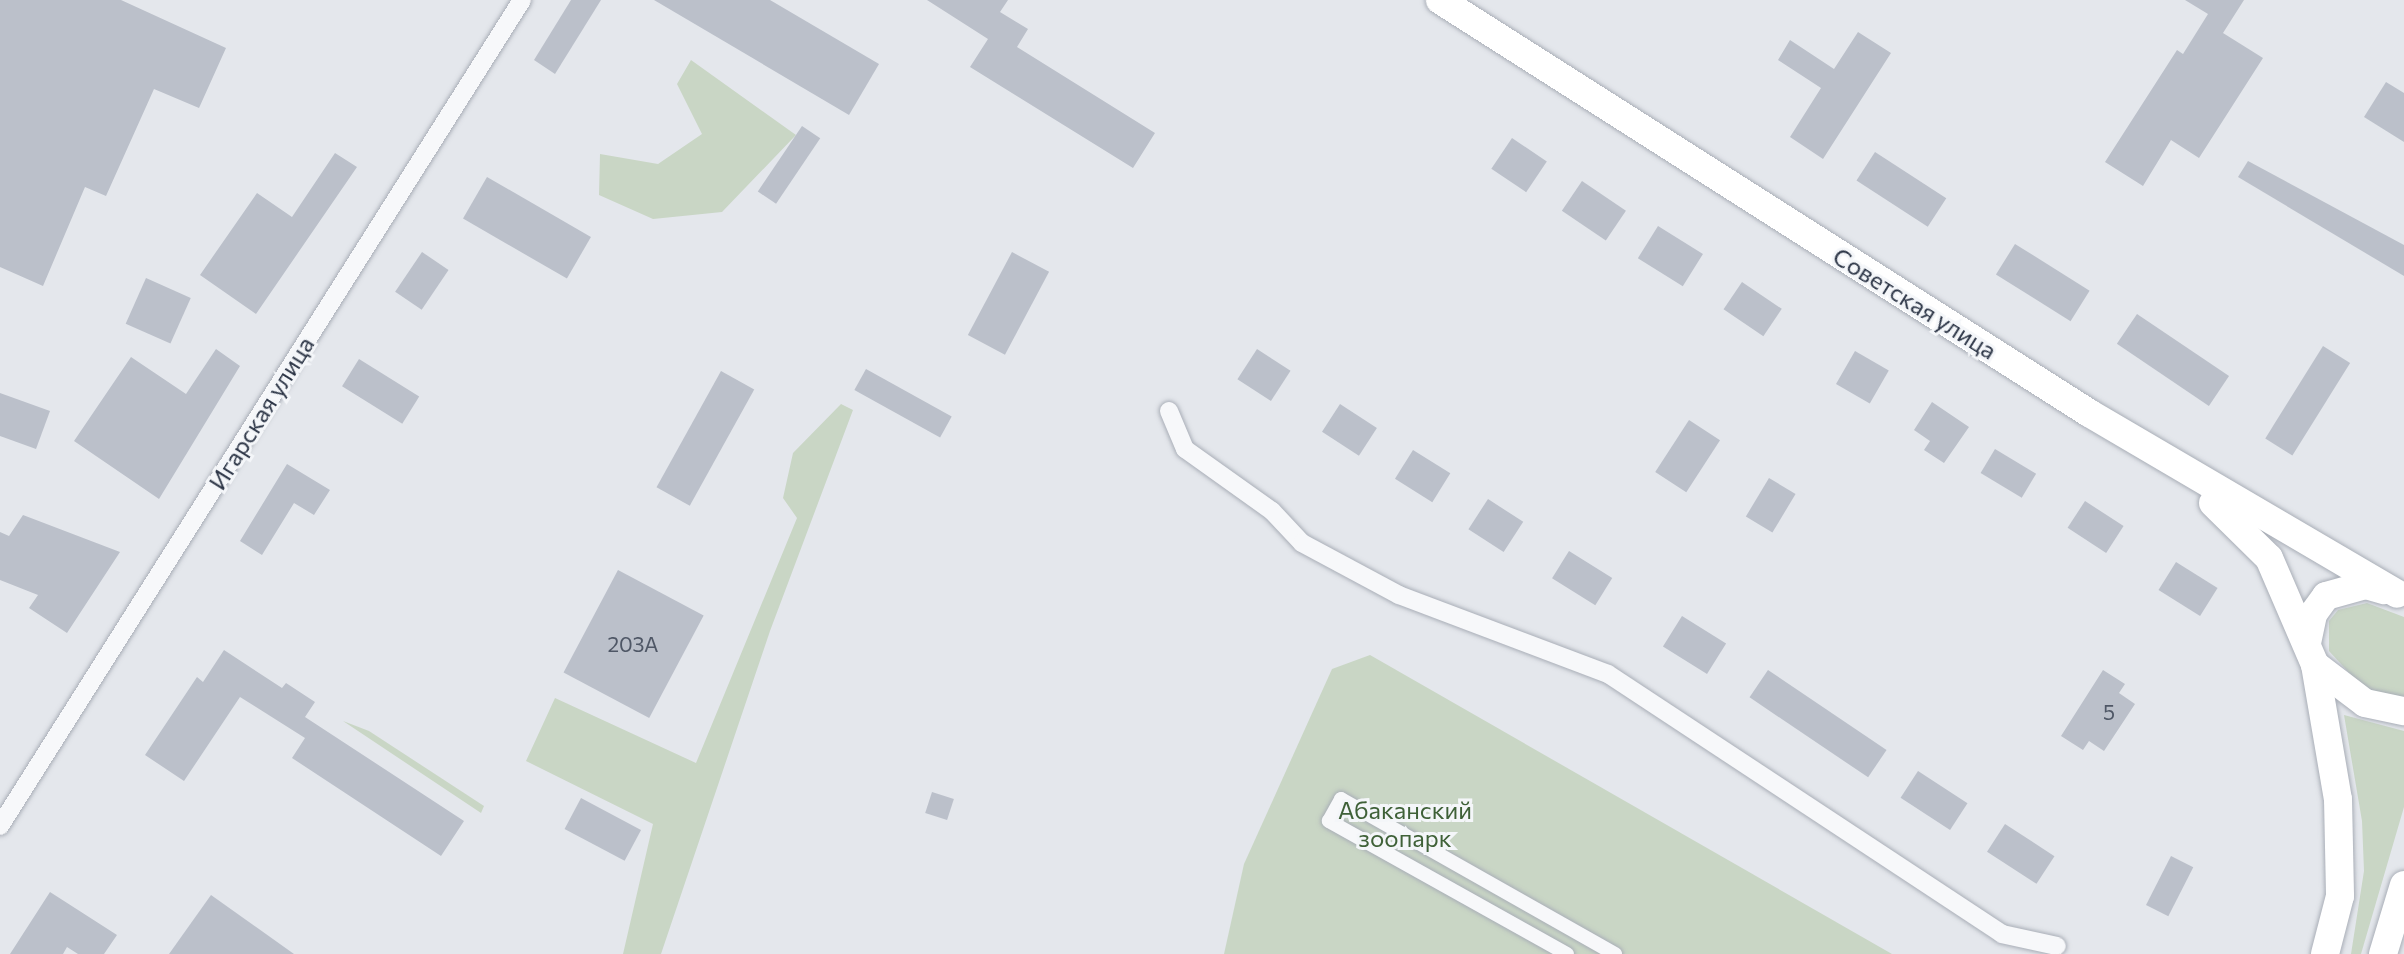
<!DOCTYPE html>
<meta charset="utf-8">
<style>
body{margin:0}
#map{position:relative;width:2404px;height:954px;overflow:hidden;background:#e4e7ec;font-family:Commissioner,sans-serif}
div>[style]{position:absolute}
.green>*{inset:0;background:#c9d6c5}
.building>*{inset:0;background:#bbc0ca;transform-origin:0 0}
.roads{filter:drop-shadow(0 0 2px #a9aeb7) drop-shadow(0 0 2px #a9aeb7)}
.pedestrian>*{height:14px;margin:-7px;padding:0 7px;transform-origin:7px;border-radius:7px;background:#f7f8fa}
.minor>*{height:18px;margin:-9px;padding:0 9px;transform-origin:9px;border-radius:9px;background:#f7f8fa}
.primary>*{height:28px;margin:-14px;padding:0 14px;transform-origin:14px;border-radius:14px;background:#fff}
span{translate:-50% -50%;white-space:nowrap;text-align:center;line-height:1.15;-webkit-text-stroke:6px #f4f6f9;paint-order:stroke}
.number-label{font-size:21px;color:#4f5766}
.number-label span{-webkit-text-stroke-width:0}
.street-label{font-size:24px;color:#2b3445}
.park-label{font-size:24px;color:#3f6138}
</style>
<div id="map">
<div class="green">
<div style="clip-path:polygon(691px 60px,796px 135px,722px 212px,653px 219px,599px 195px,600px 154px,658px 164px,702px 134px,677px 84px)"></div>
<div style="clip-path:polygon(841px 404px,853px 410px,770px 631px,661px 954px,623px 954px,653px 824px,526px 761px,555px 698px,696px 763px,797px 518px,783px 498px,793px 453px)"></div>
<div style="clip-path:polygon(2367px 603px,2404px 617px,2404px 698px,2366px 691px,2329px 651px,2329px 621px,2338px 610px)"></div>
<div style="clip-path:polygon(1370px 655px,1892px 954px,1224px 954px,1244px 864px,1332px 669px)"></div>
<div style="clip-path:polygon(2344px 715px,2404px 731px,2404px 807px,2361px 954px,2351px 954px,2364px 871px,2362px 821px)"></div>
<div style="clip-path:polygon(343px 721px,369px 731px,484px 806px,481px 813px)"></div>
</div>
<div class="building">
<div style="clip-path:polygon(0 0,121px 0,226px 48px,199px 108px,154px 89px,106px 196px,85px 187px,43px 286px,0 267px)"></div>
<div style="clip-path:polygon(571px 0,601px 0,555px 74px,534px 60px)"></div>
<div style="clip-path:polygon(654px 0,770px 0,879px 64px,849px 115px)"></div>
<div style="clip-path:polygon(927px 0,1008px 0,1000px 12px,1028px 29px,1017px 47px,1155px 133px,1133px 168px,970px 67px,988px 39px)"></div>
<div style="clip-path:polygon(2185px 0,2244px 0,2223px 33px,2263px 58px,2199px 158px,2171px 140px,2143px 186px,2105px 162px,2177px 50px,2183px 54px,2208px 14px)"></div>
<div style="clip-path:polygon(1858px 32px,1891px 53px,1823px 159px,1790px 137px,1821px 88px,1778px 60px,1790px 40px,1834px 69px)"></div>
<div style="clip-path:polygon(2386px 82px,2404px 93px,2404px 142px,2364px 117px)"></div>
<div style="left:802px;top:126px;width:22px;height:79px;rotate:34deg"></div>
<div style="left:1512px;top:138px;width:42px;height:37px;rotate:34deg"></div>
<div style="left:1875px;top:152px;width:85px;height:34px;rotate:33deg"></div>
<div style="clip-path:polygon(335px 153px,357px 167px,256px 314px,200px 275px,257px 193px,292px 217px)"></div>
<div style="clip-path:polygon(2248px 161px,2404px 245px,2404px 276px,2238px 177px)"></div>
<div style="left:487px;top:177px;width:120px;height:48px;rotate:30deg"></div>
<div style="left:1582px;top:181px;width:53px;height:36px;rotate:34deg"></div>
<div style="left:1658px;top:226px;width:53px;height:38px;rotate:32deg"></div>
<div style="left:2015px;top:244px;width:88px;height:36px;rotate:32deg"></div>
<div style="left:422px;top:252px;width:32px;height:48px;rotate:34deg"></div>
<div style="left:1012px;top:252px;width:42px;height:94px;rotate:28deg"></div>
<div style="left:146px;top:278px;width:49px;height:50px;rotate:24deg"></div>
<div style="left:1742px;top:282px;width:48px;height:33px;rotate:34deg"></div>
<div style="left:2137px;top:314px;width:111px;height:36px;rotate:34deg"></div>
<div style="left:2323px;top:346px;width:32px;height:109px;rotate:32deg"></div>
<div style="clip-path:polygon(216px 349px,240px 366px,159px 499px,74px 441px,131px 357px,186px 394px)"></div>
<div style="left:1257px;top:349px;width:40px;height:36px;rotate:33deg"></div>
<div style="left:1855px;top:351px;width:39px;height:38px;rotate:30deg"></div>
<div style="left:359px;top:359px;width:71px;height:32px;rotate:32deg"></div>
<div style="left:866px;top:369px;width:98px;height:24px;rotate:29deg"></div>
<div style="left:721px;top:371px;width:38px;height:133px;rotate:29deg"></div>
<div style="clip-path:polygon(0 393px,50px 411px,36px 449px,0 436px)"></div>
<div style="clip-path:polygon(1932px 402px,1969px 427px,1944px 463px,1924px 450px,1930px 441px,1914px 430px)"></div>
<div style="left:1340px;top:404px;width:44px;height:33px;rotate:33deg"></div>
<div style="left:1689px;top:420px;width:37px;height:62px;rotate:33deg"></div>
<div style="left:1995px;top:449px;width:48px;height:28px;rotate:31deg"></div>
<div style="left:1413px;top:450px;width:44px;height:34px;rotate:32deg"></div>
<div style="clip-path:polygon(287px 464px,330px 490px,314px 515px,294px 503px,262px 555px,240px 541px)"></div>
<div style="left:1769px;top:478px;width:31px;height:45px;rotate:31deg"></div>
<div style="left:1488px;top:499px;width:42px;height:36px;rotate:33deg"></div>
<div style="left:2085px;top:501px;width:46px;height:32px;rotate:33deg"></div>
<div style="clip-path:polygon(23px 515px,120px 552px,67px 633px,29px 608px,38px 595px,0 580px,0 532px,9px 536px)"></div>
<div style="left:1569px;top:551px;width:51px;height:32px;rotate:32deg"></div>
<div style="left:2176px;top:562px;width:49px;height:33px;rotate:32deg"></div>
<div style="left:618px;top:570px;width:97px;height:116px;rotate:28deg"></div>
<div style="left:1682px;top:616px;width:52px;height:36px;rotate:32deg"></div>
<div style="clip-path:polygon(224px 650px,282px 688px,286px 683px,315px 702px,305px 717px,464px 821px,441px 856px,292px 758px,305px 738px,240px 697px,184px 781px,145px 755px,197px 677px,203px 682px)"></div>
<div style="left:1768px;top:670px;width:143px;height:33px;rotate:34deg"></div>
<div style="clip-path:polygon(2103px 670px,2125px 684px,2119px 693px,2135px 704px,2104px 751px,2089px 741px,2083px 750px,2061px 736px)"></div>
<div style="left:1918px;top:771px;width:59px;height:32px;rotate:33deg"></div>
<div style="left:932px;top:792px;width:23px;height:22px;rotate:18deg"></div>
<div style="left:581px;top:798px;width:68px;height:35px;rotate:28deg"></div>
<div style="left:2005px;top:824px;width:59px;height:33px;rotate:33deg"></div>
<div style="left:2171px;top:856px;width:25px;height:55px;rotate:27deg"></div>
<div style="clip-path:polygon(50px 892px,117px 935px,104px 954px,78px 954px,67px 947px,63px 954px,10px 954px)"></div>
<div style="clip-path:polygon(211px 895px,294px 954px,169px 954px)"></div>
</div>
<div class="roads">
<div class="pedestrian">
<div style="left:1567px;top:954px;width:273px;rotate:-150.8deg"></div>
<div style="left:1329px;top:821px;width:25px;rotate:-61deg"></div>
<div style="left:1341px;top:799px;width:315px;rotate:29.5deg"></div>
</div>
<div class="minor">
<div style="left:1169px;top:411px;width:41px;rotate:67.2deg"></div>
<div style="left:1185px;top:449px;width:107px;rotate:35.5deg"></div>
<div style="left:1272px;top:511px;width:44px;rotate:46.8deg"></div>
<div style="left:1302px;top:543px;width:110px;rotate:28.2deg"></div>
<div style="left:1399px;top:595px;width:223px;rotate:20.7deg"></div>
<div style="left:1608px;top:674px;width:472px;rotate:33.4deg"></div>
<div style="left:2002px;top:934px;width:56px;rotate:12.3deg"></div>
<div style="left:0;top:826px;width:977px;rotate:-57.71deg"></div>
</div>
<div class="primary">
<div style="left:1440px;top:0;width:769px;rotate:32.47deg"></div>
<div style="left:2089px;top:413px;width:357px;rotate:30.4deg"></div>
<div style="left:2213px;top:503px;width:78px;rotate:44.5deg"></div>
<div style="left:2269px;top:558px;width:116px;rotate:66.7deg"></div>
<div style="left:2315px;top:665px;width:63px;rotate:37.2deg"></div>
<div style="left:2365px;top:703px;width:40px;rotate:12deg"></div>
<div style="left:2307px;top:643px;width:30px;rotate:-78deg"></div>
<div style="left:2313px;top:614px;width:22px;rotate:-54deg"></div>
<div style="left:2326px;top:596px;width:41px;rotate:-15.4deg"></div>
<div style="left:2366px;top:585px;width:19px;rotate:16deg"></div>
<div style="left:2315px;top:665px;width:136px;rotate:80.3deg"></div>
<div style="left:2338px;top:799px;width:97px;rotate:88.8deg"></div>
<div style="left:2340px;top:896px;width:60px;rotate:104.5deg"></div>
<div style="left:2383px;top:954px;width:72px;rotate:-73.1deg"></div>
</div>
</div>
<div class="number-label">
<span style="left:633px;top:644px">203А</span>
<span style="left:2109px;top:712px">5</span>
</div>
<div class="street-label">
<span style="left:1915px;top:303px;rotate:32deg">Советская улица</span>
<span style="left:261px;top:413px;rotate:-58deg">Игарская улица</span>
</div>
<div class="park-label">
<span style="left:1405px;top:824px">Абаканский<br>зоопарк</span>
</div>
</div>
